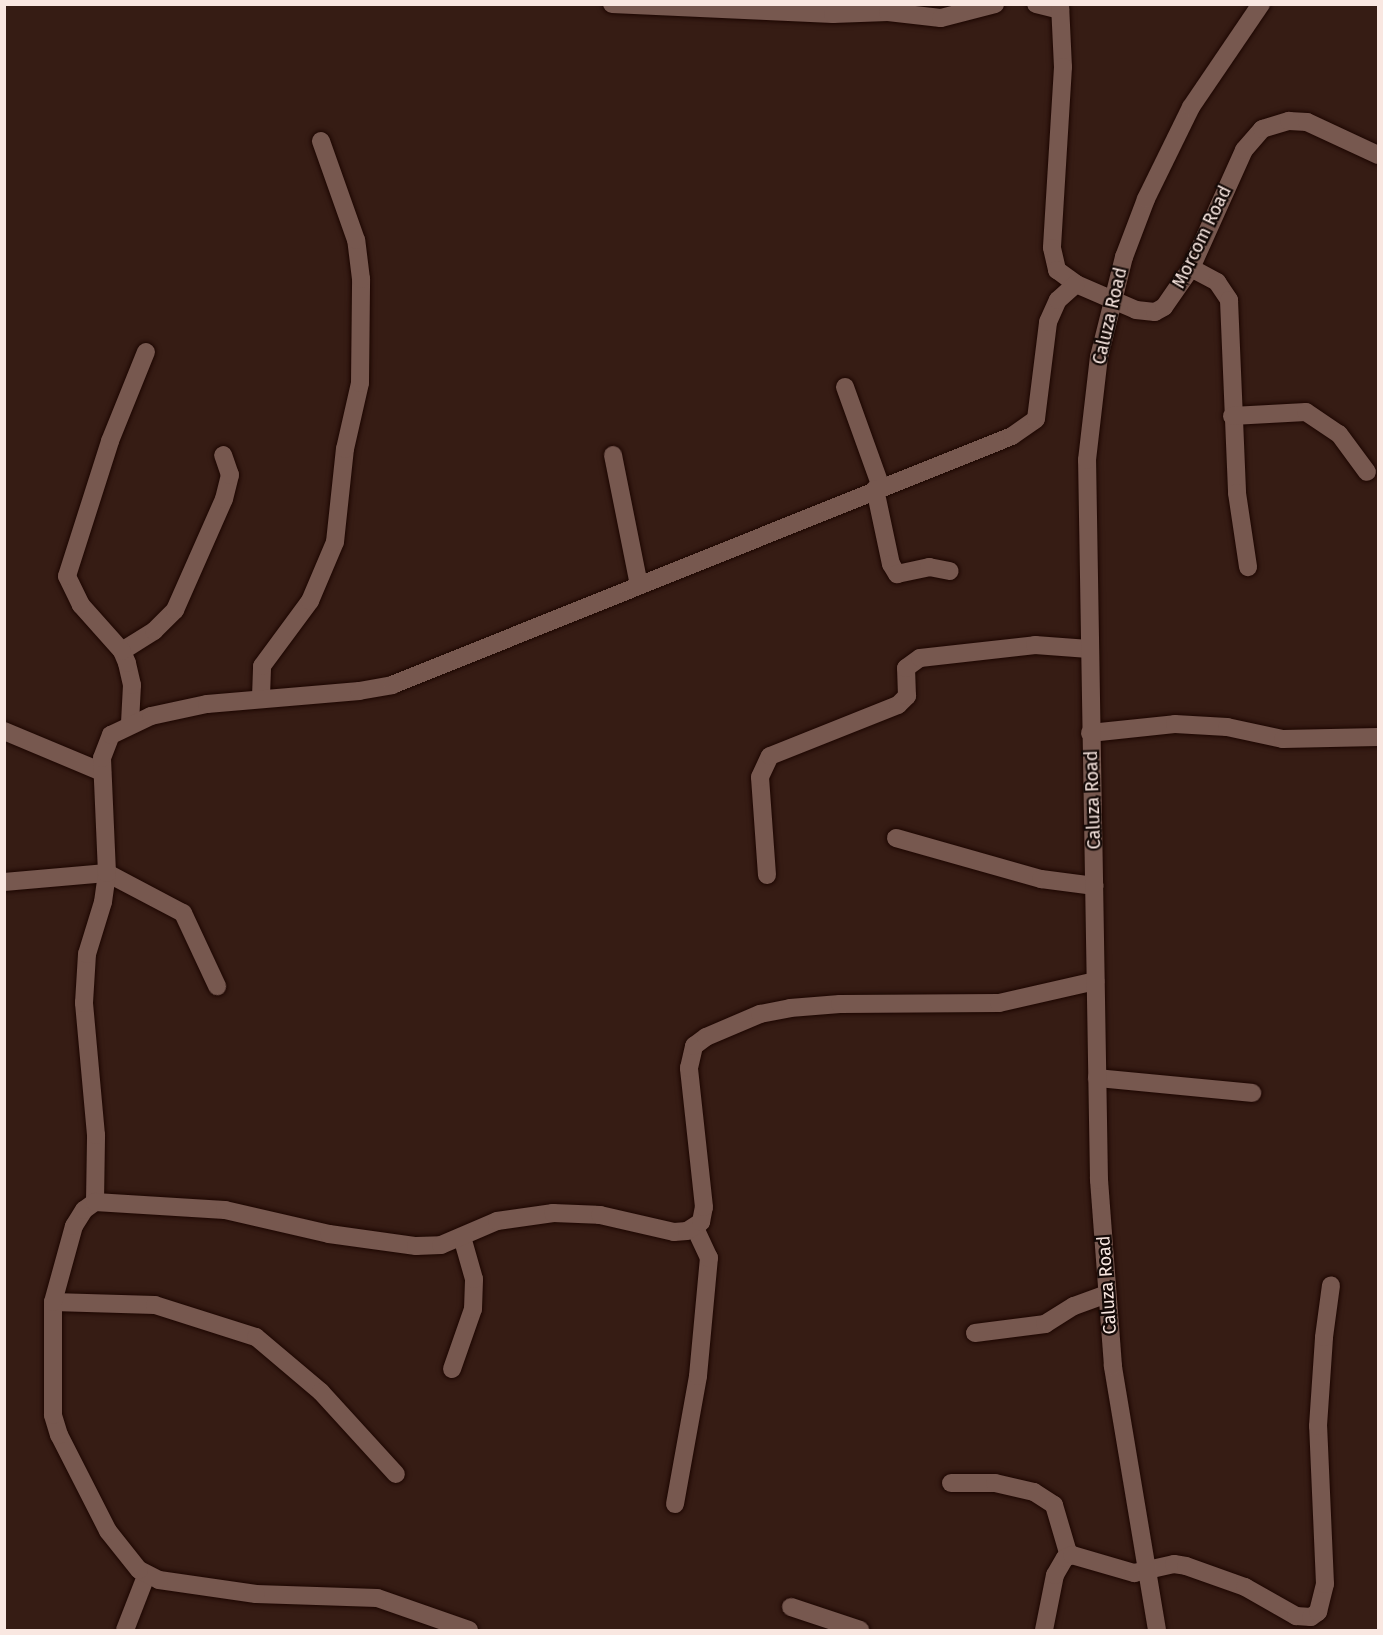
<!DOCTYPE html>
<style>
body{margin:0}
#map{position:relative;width:1383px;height:1635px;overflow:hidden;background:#361c14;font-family:"Fira Sans",sans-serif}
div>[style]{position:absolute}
.roads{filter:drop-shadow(0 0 2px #1c0601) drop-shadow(0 0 2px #1c0601)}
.minor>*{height:18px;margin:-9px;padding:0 9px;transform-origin:9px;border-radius:9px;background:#77584f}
span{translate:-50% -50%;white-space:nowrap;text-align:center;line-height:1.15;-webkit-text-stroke:4.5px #150a07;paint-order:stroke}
.street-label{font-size:18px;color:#f9e7e1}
.frame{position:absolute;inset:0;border:6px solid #f9e7e1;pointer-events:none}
</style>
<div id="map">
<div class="roads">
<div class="minor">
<div style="left:612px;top:4px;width:221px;rotate:2.6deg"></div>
<div style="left:833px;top:14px;width:55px;rotate:-2.1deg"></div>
<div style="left:888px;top:12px;width:53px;rotate:6.5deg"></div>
<div style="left:941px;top:18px;width:56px;rotate:-14.5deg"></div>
<div style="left:1036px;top:4px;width:25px;rotate:14deg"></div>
<div style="left:1060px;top:4px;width:63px;rotate:87.3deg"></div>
<div style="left:1063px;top:67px;width:181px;rotate:93.5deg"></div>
<div style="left:1052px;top:248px;width:23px;rotate:77deg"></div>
<div style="left:1057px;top:270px;width:24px;rotate:36deg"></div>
<div style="left:1076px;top:284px;width:65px;rotate:23.4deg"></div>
<div style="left:1136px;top:310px;width:19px;rotate:6deg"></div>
<div style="left:1155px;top:312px;width:10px;rotate:-29deg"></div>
<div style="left:1164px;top:307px;width:47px;rotate:-55.3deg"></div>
<div style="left:1191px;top:268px;width:129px;rotate:-65.8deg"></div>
<div style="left:1244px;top:150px;width:28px;rotate:-49deg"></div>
<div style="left:1262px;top:129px;width:28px;rotate:-17deg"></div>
<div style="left:1289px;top:121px;width:18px;rotate:3deg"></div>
<div style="left:1307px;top:122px;width:78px;rotate:24.9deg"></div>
<div style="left:1191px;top:268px;width:30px;rotate:28deg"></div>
<div style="left:1217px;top:282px;width:22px;rotate:56deg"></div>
<div style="left:1229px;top:300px;width:193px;rotate:87.6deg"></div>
<div style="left:1237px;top:493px;width:75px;rotate:81.5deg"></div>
<div style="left:845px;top:387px;width:106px;rotate:70.2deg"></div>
<div style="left:1232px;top:416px;width:74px;rotate:-3.1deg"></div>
<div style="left:1306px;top:412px;width:40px;rotate:34deg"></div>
<div style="left:1339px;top:434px;width:47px;rotate:53.6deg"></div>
<div style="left:613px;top:455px;width:133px;rotate:78.7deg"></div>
<div style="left:875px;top:489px;width:77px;rotate:78deg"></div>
<div style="left:891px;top:564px;width:12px;rotate:59deg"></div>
<div style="left:897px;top:574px;width:33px;rotate:-12deg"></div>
<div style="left:929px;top:567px;width:21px;rotate:11deg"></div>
<div style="left:122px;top:651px;width:38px;rotate:-32deg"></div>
<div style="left:154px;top:631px;width:30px;rotate:-45deg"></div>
<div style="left:175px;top:610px;width:121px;rotate:-66.2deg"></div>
<div style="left:224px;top:499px;width:25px;rotate:-76deg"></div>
<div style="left:230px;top:475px;width:21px;rotate:-109deg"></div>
<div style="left:261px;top:697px;width:31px;rotate:-88deg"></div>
<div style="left:262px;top:666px;width:81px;rotate:-53.6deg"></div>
<div style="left:310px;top:601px;width:64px;rotate:-67deg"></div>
<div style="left:335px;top:542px;width:94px;rotate:-83.9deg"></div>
<div style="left:345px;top:449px;width:68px;rotate:-77.2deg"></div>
<div style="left:360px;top:383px;width:104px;rotate:-89.4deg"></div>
<div style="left:361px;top:279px;width:39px;rotate:-97deg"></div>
<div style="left:356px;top:240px;width:105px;rotate:-109.5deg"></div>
<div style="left:130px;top:723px;width:38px;rotate:-87deg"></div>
<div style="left:132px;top:685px;width:23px;rotate:-103deg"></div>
<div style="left:127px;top:663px;width:13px;rotate:-113deg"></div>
<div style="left:122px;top:651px;width:62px;rotate:-131.7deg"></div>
<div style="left:81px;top:605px;width:32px;rotate:-116deg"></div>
<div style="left:67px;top:576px;width:142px;rotate:-72.3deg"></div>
<div style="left:110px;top:441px;width:96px;rotate:-68deg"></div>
<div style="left:4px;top:731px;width:106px;rotate:22.7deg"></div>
<div style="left:1090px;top:733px;width:85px;rotate:-6deg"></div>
<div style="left:1175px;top:724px;width:52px;rotate:3.3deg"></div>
<div style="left:1227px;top:727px;width:57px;rotate:12.1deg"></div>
<div style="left:1283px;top:739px;width:95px;rotate:-1.2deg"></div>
<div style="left:896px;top:838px;width:151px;rotate:15.8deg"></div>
<div style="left:1041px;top:879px;width:54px;rotate:7.4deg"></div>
<div style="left:767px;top:875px;width:98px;rotate:-94.1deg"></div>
<div style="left:760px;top:777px;width:23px;rotate:-65deg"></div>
<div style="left:770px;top:756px;width:138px;rotate:-21.7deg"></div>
<div style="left:898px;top:705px;width:13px;rotate:-45deg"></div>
<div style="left:907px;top:696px;width:28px;rotate:-92deg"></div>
<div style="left:906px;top:668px;width:17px;rotate:-36deg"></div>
<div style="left:920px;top:658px;width:116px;rotate:-6.4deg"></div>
<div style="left:1035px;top:645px;width:54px;rotate:4.2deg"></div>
<div style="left:4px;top:882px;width:103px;rotate:-5deg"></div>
<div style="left:107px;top:873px;width:86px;rotate:27.8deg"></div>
<div style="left:183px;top:913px;width:81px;rotate:65deg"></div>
<div style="left:1097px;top:1078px;width:156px;rotate:5.5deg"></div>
<div style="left:95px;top:1202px;width:67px;rotate:-89.1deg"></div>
<div style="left:96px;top:1135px;width:133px;rotate:-95.2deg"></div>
<div style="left:84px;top:1003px;width:49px;rotate:-86.5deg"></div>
<div style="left:87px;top:954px;width:54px;rotate:-72.9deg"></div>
<div style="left:103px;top:902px;width:29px;rotate:-82deg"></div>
<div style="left:107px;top:873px;width:115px;rotate:-92.5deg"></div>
<div style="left:102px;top:758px;width:25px;rotate:-69deg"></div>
<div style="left:111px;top:735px;width:44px;rotate:-25.4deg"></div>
<div style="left:151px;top:716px;width:57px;rotate:-12.1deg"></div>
<div style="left:207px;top:704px;width:153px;rotate:-4.9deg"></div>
<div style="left:359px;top:691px;width:34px;rotate:-10deg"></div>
<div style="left:392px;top:685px;width:668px;rotate:-21.88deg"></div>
<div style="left:1012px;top:436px;width:29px;rotate:-35deg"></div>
<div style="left:1036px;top:419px;width:98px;rotate:-82.9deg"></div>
<div style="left:1048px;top:322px;width:24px;rotate:-66deg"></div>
<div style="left:1058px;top:300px;width:24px;rotate:-42deg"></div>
<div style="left:53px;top:1302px;width:102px;rotate:1.7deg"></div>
<div style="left:155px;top:1305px;width:106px;rotate:17.6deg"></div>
<div style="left:256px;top:1337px;width:85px;rotate:40.2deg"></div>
<div style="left:321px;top:1392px;width:111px;rotate:47.6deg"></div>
<div style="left:975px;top:1333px;width:71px;rotate:-7.3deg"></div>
<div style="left:1045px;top:1324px;width:34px;rotate:-32deg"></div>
<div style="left:1074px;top:1306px;width:35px;rotate:-20deg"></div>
<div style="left:452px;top:1369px;width:64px;rotate:-70.7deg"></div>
<div style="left:473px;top:1309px;width:30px;rotate:-88deg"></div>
<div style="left:474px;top:1279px;width:44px;rotate:-105.9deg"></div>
<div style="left:951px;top:1483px;width:44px"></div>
<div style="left:995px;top:1483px;width:40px;rotate:13deg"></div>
<div style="left:1034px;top:1492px;width:24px;rotate:33deg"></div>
<div style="left:1054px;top:1505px;width:53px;rotate:73.6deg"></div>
<div style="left:675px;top:1504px;width:130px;rotate:-79.8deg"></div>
<div style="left:698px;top:1376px;width:119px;rotate:-84.7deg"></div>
<div style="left:709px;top:1258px;width:33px;rotate:-115deg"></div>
<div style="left:791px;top:1607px;width:73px;rotate:18.4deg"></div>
<div style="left:125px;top:1630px;width:58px;rotate:-68.7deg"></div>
<div style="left:469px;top:1630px;width:97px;rotate:-160.8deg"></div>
<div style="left:377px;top:1598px;width:121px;rotate:-178.1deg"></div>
<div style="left:256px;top:1594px;width:98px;rotate:-171.8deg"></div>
<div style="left:159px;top:1580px;width:22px;rotate:-153deg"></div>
<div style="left:139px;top:1570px;width:50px;rotate:-128.5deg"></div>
<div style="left:108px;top:1531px;width:108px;rotate:-117deg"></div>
<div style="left:59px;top:1435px;width:21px;rotate:-107deg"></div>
<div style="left:53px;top:1415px;width:113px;rotate:-90deg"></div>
<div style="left:53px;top:1302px;width:79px;rotate:-74.6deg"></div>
<div style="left:74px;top:1226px;width:19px;rotate:-58deg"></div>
<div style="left:84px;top:1210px;width:14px;rotate:-36deg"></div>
<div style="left:95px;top:1202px;width:130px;rotate:3.5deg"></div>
<div style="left:225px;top:1210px;width:107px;rotate:13deg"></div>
<div style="left:329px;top:1234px;width:88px;rotate:7.9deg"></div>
<div style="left:416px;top:1246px;width:25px;rotate:-2deg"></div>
<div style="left:441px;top:1245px;width:61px;rotate:-23.2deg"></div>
<div style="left:497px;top:1221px;width:57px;rotate:-8.1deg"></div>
<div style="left:553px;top:1213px;width:47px;rotate:2.4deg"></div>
<div style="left:600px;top:1215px;width:76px;rotate:12.9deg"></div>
<div style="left:674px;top:1232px;width:13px;rotate:-4deg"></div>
<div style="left:687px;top:1231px;width:17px;rotate:-33deg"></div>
<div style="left:701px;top:1222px;width:15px;rotate:-79deg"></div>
<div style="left:704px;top:1207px;width:140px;rotate:-96.2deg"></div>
<div style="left:689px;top:1068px;width:23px;rotate:-77deg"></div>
<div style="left:694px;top:1046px;width:15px;rotate:-37deg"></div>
<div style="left:706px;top:1037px;width:59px;rotate:-23.1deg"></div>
<div style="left:760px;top:1014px;width:31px;rotate:-11deg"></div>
<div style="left:790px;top:1008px;width:50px;rotate:-4.6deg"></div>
<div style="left:840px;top:1004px;width:159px;rotate:-0.4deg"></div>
<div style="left:999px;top:1003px;width:99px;rotate:-12.8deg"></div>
<div style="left:1044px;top:1630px;width:56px;rotate:-78.7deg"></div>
<div style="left:1055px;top:1575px;width:20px;rotate:-60deg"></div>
<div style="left:1065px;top:1558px;width:8px;rotate:-23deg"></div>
<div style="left:1072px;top:1555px;width:65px;rotate:16.2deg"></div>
<div style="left:1134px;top:1573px;width:41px;rotate:-12.7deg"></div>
<div style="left:1174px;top:1564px;width:12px;rotate:9deg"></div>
<div style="left:1186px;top:1566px;width:63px;rotate:19.6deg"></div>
<div style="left:1245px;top:1587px;width:59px;rotate:29.6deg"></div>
<div style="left:1296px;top:1616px;width:15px;rotate:4deg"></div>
<div style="left:1311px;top:1617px;width:9px;rotate:-36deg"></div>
<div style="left:1318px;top:1612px;width:29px;rotate:-76deg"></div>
<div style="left:1325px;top:1584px;width:158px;rotate:-92.5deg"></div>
<div style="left:1318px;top:1426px;width:89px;rotate:-86.1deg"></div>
<div style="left:1324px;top:1337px;width:52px;rotate:-82.3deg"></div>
<div style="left:1157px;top:1630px;width:268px;rotate:-99.5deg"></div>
<div style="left:1113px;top:1366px;width:187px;rotate:-94.3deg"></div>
<div style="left:1099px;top:1180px;width:720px;rotate:-90.95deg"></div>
<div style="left:1087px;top:460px;width:104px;rotate:-83.4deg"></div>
<div style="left:1099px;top:357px;width:103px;rotate:-76deg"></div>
<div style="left:1124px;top:257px;width:62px;rotate:-69.2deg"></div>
<div style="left:1146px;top:199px;width:102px;rotate:-63.9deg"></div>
<div style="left:1191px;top:107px;width:125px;rotate:-55.8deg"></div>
</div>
</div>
<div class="street-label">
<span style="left:1202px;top:237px;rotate:-64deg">Morcom Road</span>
<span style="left:1110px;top:316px;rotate:-77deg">Caluza Road</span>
<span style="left:1093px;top:800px;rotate:-92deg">Caluza Road</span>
<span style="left:1107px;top:1285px;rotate:-94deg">Caluza Road</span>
</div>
<div class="frame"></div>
</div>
